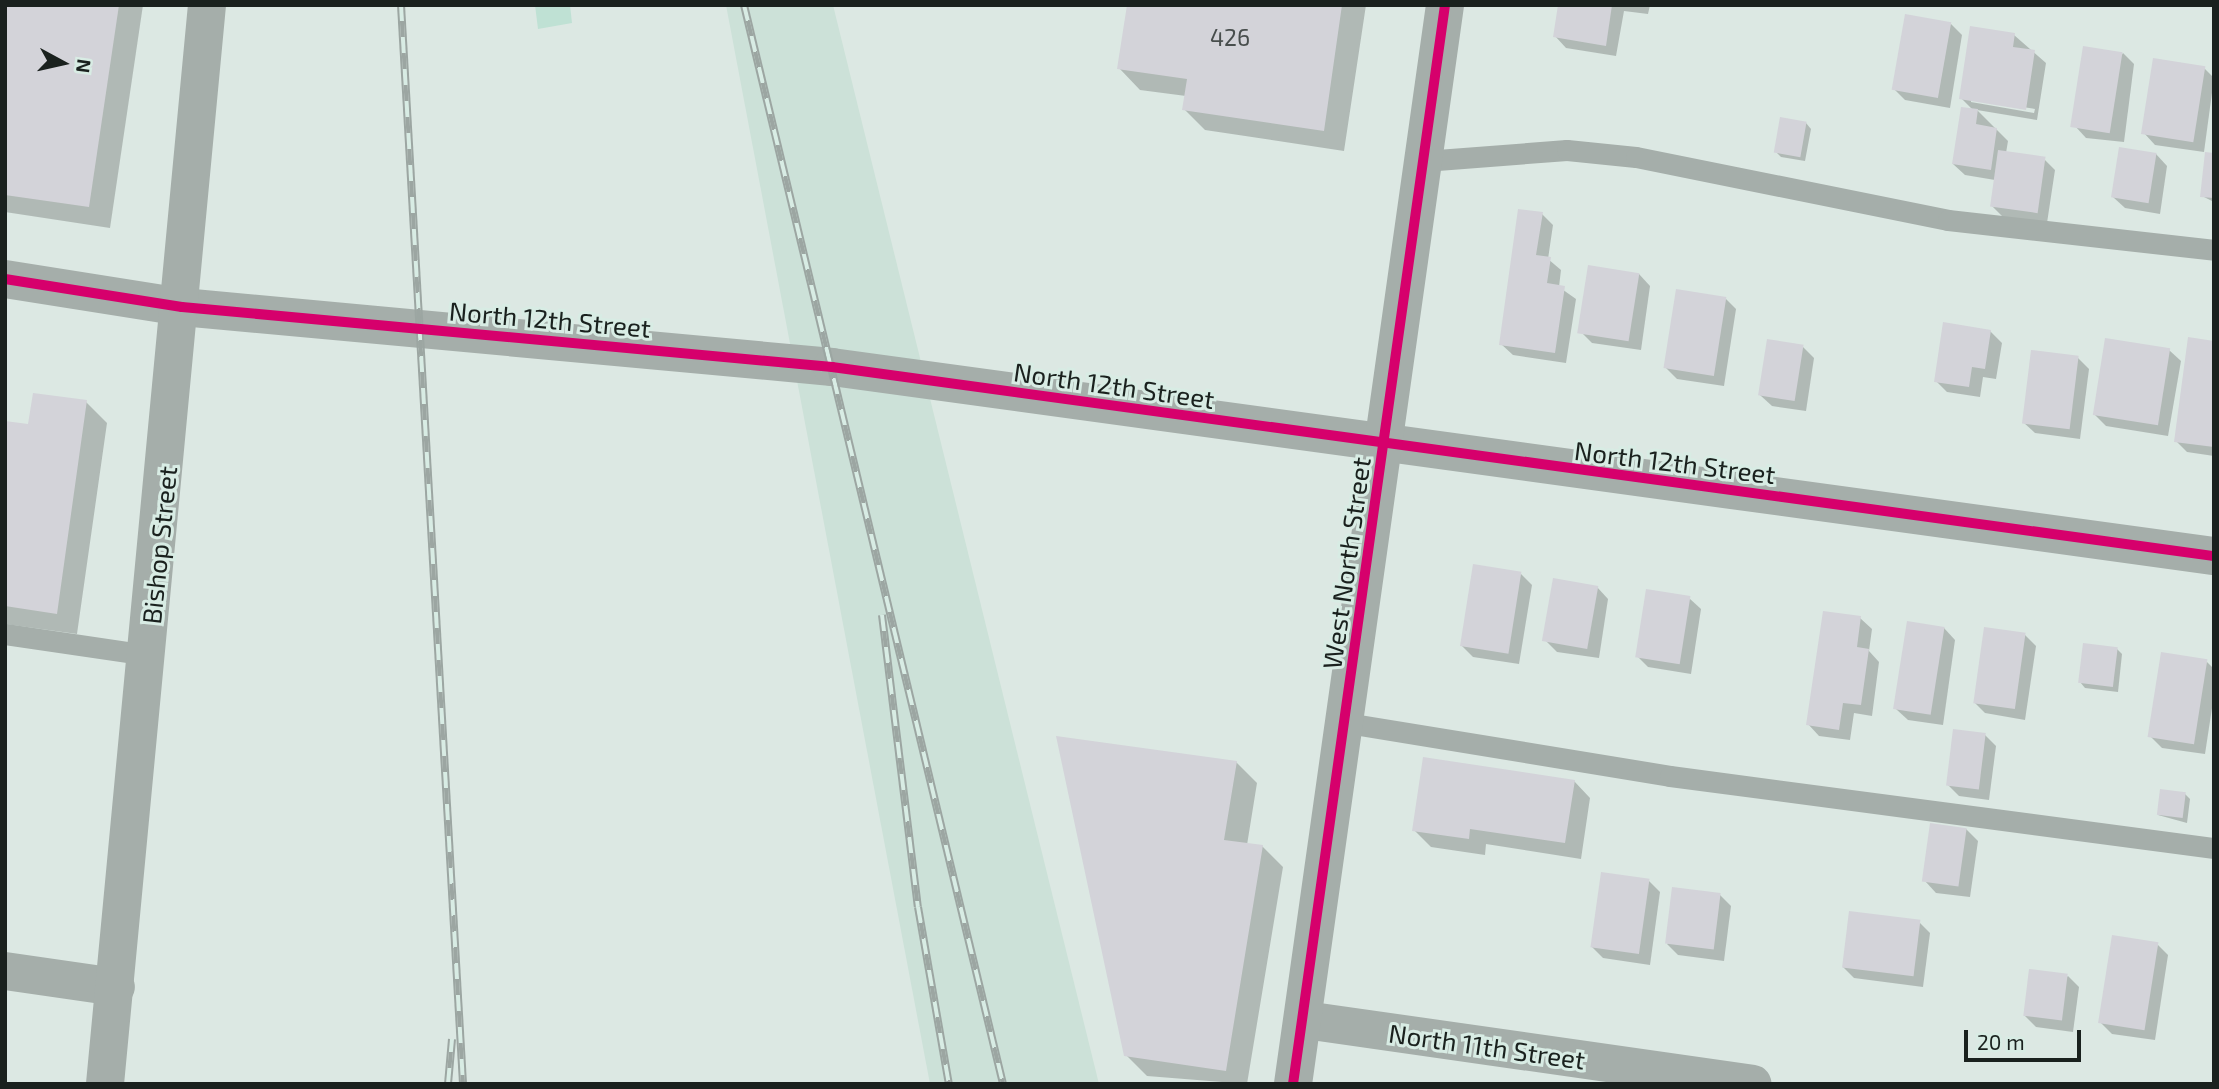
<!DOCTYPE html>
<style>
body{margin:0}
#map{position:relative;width:2219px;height:1089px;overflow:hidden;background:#dce8e3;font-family:"Exo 2",sans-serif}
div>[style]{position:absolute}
.built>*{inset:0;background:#cce1d8}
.green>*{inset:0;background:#bfe1d4}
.shadow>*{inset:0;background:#0003}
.building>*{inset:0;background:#d3d3d9;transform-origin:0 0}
.service>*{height:21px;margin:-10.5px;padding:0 10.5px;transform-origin:10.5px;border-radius:10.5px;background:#a5aeaa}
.minor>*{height:38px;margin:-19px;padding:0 19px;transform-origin:19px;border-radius:19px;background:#a5aeaa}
.tertiary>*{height:38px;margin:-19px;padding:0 19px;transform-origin:19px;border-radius:19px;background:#a5aeaa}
.rail>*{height:8px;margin-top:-4px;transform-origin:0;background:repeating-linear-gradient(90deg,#d8ece4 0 16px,#9ca6a2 0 32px);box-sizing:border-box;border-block:2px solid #9ca6a2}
.cycleway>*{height:10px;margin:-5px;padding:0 5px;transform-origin:5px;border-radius:5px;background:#d6006c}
span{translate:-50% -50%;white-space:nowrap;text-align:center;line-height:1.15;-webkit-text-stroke:6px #d8ece4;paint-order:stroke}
.number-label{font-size:23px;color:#484e4d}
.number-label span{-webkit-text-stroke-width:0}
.street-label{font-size:26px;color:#1a211e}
.frame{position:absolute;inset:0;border:7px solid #1a211e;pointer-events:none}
.north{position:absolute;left:28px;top:28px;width:70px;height:70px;-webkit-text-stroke:5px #d8ece4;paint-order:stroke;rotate:98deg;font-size:19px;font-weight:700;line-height:28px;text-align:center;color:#1a211e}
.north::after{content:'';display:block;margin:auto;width:24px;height:32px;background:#1a211e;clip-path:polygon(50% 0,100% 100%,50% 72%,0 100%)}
.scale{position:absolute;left:1964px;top:1030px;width:117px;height:32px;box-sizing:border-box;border:4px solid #1a211e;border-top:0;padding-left:9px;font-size:21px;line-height:24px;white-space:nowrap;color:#1a211e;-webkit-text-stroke:5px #d8ece4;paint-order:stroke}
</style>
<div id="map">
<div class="built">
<div style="clip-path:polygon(726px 5px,833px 5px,1099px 1084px,930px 1084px)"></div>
</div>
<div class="green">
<div style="clip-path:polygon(535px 5px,570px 5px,572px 23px,538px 29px)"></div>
</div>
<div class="shadow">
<div style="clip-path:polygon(23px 5px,143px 5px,110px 228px,5px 212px,5px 8px)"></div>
<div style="clip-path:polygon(1128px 5px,1366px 5px,1344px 151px,1205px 130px,1184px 109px,1186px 96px,1140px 90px,1119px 68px)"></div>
<div style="clip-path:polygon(1560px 5px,1650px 5px,1648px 14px,1624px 11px,1616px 56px,1566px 48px,1555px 36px)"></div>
<div style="clip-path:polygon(1950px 23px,1962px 35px,1950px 108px,1905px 100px,1894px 89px)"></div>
<div style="clip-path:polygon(evenodd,2014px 35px,2046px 63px,2037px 120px,1977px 110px,2008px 141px,2006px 153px,2044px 159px,2055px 170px,2047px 223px,2003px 217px,1991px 205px,1995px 180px,1965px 175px,1953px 164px,1973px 110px,1961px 98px,2014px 35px,1971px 99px,2035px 109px,2034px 113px,1971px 102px,1971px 99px)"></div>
<div style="clip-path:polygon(2123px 53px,2134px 64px,2124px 142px,2086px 138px,2075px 126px)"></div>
<div style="clip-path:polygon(2204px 68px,2214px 78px,2204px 152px,2155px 145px,2144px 133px)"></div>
<div style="clip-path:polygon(1806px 123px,1811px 129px,1805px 161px,1781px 157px,1775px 151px)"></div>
<div style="clip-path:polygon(2156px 154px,2167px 166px,2160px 214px,2125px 208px,2113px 197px)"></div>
<div style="clip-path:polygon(2214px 155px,2214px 202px,2202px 196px)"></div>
<div style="clip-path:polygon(1542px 214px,1553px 225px,1548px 259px,1561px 270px,1559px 287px,1576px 299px,1566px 363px,1513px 355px,1501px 344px)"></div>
<div style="clip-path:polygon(1639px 274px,1650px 286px,1641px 350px,1592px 343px,1581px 332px)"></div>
<div style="clip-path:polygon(1725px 298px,1736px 309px,1724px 386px,1677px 379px,1666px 368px)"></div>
<div style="clip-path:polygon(1990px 331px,2002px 343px,1996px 379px,1983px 377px,1980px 397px,1947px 392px,1936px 381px)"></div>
<div style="clip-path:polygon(2214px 343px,2214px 456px,2187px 452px,2176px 441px)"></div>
<div style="clip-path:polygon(1803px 347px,1814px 358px,1806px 411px,1772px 406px,1760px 395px)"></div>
<div style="clip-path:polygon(2169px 350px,2181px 361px,2168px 436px,2106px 426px,2095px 415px)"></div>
<div style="clip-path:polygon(2078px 358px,2089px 369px,2080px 439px,2035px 433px,2023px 422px)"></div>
<div style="clip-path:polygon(86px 402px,107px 423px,77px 634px,5px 624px,5px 423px,30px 426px)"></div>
<div style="clip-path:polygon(1520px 573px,1532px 585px,1519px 664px,1473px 657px,1462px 646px)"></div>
<div style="clip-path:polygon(1597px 587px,1608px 599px,1599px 658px,1557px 652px,1545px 640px)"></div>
<div style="clip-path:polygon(1689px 598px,1701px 609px,1691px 674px,1648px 667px,1637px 656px)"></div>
<div style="clip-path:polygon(1860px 618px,1872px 629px,1869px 651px,1879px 662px,1872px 716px,1854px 713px,1850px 740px,1819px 736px,1808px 724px)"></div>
<div style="clip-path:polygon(1944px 628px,1955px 640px,1943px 725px,1908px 720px,1896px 709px)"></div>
<div style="clip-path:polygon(2025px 635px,2036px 646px,2025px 720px,1985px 713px,1974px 702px)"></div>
<div style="clip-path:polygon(2117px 649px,2122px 654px,2118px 692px,2085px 688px,2080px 682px)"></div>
<div style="clip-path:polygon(2206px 661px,2214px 669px,2214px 695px,2205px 754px,2162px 748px,2151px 737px)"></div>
<div style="clip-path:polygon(1985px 735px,1996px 746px,1989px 800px,1959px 796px,1948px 785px)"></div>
<div style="clip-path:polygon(1236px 762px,1257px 783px,1247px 845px,1262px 846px,1283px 867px,1247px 1084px,1147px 1076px,1126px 1055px)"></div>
<div style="clip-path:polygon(1574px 781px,1590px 798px,1581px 859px,1486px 844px,1485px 855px,1431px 847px,1414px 830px)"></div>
<div style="clip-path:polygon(2185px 794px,2190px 799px,2187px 823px,2158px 815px)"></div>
<div style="clip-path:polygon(1966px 829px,1978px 841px,1970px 897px,1936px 893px,1925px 881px)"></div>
<div style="clip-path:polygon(1649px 881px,1660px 892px,1650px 965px,1603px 958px,1592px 947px)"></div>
<div style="clip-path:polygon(1720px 895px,1731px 906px,1724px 961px,1678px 955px,1667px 944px)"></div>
<div style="clip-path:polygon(1919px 922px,1930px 933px,1923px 987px,1854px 978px,1843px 967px)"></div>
<div style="clip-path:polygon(2157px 944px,2168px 955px,2155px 1040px,2112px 1034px,2101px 1023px)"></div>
<div style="clip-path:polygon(2068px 976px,2079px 987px,2073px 1032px,2036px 1027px,2024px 1015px)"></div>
</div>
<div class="building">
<div style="clip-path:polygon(21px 5px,119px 5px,89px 207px,5px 195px,5px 6px)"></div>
<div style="clip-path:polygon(1127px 5px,1342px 5px,1324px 131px,1182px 110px,1187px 79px,1117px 69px)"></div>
<div style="clip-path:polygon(1558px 5px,1612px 5px,1606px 46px,1553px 37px)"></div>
<div style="left:1905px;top:14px;width:47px;height:77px;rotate:10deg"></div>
<div style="clip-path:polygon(1970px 26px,2015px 33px,2013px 47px,2035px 50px,2026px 110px,1959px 99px)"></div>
<div style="left:2083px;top:46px;width:40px;height:82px;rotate:9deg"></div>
<div style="left:2153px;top:58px;width:53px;height:77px;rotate:9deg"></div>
<div style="clip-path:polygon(1961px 107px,1978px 109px,1976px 124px,1997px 128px,1991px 170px,1952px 164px)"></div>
<div style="left:1780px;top:117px;width:27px;height:36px;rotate:10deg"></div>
<div style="left:2119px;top:147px;width:38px;height:51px;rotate:9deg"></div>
<div style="left:1998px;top:150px;width:48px;height:57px;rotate:8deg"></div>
<div style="clip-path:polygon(2205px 152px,2214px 153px,2214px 198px,2200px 197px)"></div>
<div style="clip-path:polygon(1518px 209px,1543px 212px,1536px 255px,1551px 257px,1547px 283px,1565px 286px,1555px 353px,1499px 345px)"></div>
<div style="left:1588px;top:265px;width:52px;height:69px;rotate:9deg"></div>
<div style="left:1676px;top:289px;width:51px;height:80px;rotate:9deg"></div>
<div style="clip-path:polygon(1943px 322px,1991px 330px,1985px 369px,1972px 367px,1969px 387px,1934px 382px)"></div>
<div style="clip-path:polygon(2188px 337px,2214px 341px,2214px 447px,2174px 442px)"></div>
<div style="left:2105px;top:338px;width:66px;height:78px;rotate:9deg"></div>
<div style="left:1767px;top:339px;width:37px;height:57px;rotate:9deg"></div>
<div style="left:2031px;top:350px;width:48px;height:74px;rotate:7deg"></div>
<div style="clip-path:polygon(33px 393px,87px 400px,57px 614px,5px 606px,5px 421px,28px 424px)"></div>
<div style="left:1473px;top:564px;width:49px;height:83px;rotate:9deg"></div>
<div style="left:1553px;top:578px;width:46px;height:64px;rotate:10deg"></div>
<div style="left:1646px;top:589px;width:45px;height:69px;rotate:9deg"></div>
<div style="clip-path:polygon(1823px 611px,1861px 616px,1857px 647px,1869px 649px,1861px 705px,1843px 703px,1839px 730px,1806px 725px)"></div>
<div style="left:1907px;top:621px;width:38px;height:89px;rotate:9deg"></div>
<div style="left:1984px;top:627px;width:42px;height:77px;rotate:8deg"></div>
<div style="left:2083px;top:643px;width:35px;height:40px;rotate:7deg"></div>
<div style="left:2161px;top:652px;width:47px;height:86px;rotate:9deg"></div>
<div style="left:1953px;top:729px;width:33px;height:57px;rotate:7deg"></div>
<div style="clip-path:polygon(1056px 736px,1237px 761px,1224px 840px,1263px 845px,1226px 1071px,1124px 1056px)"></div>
<div style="clip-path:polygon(1423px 757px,1575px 780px,1565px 843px,1470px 829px,1469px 839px,1412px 831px)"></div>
<div style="left:2160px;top:789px;width:26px;height:26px;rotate:7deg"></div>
<div style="left:1930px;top:823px;width:37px;height:59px;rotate:8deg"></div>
<div style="left:1601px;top:872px;width:49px;height:76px;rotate:8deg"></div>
<div style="left:1672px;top:887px;width:49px;height:57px;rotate:7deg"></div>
<div style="left:1849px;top:911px;width:72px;height:57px;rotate:7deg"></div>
<div style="left:2112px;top:935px;width:47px;height:89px;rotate:9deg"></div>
<div style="left:2029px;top:969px;width:39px;height:47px;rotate:7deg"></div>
</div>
<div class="service">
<div style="left:1424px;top:161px;width:143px;rotate:-4.4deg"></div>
<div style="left:1567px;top:150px;width:69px;rotate:5.8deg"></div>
<div style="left:1636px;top:157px;width:318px;rotate:11.4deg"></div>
<div style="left:1948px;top:220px;width:268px;rotate:6.4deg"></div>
<div style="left:5px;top:634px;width:145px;rotate:8.4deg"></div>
<div style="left:1347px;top:723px;width:327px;rotate:9.3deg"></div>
<div style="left:1670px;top:776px;width:549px;rotate:7.54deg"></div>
</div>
<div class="minor">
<div style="left:5px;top:279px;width:179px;rotate:9deg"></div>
<div style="left:182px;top:307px;width:653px;rotate:5.27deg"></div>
<div style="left:832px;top:367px;width:1395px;rotate:7.79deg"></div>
<div style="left:5px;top:971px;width:112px;rotate:8.2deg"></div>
<div style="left:1305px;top:1020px;width:452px;rotate:8.1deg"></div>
</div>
<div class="tertiary">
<div style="left:105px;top:1084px;width:1084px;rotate:-84.6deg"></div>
<div style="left:1293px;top:1084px;width:1090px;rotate:-81.98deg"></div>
</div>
<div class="rail">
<div style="left:401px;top:5px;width:1081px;rotate:86.71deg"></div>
<div style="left:744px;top:5px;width:1110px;rotate:76.5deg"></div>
<div style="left:882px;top:615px;width:294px;rotate:83deg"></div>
<div style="left:918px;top:907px;width:180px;rotate:80.1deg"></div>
<div style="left:448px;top:1084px;width:45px;rotate:-84.9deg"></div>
</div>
<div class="cycleway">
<div style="left:5px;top:279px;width:179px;rotate:9deg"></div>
<div style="left:182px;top:307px;width:653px;rotate:5.27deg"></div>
<div style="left:832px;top:367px;width:1395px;rotate:7.79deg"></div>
<div style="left:1293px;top:1084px;width:1090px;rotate:-81.98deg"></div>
</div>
<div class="number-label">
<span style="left:1230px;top:37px">426</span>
</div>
<div class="street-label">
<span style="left:550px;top:319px;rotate:5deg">North 12th Street</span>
<span style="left:1114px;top:385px;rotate:8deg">North 12th Street</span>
<span style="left:1675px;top:462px;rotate:7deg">North 12th Street</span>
<span style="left:159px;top:545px;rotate:-84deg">Bishop Street</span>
<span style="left:1346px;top:563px;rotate:-82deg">West North Street</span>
<span style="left:1487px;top:1046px;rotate:8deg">North 11th Street</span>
</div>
<div class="frame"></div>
<div class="north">N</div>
<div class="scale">20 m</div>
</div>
